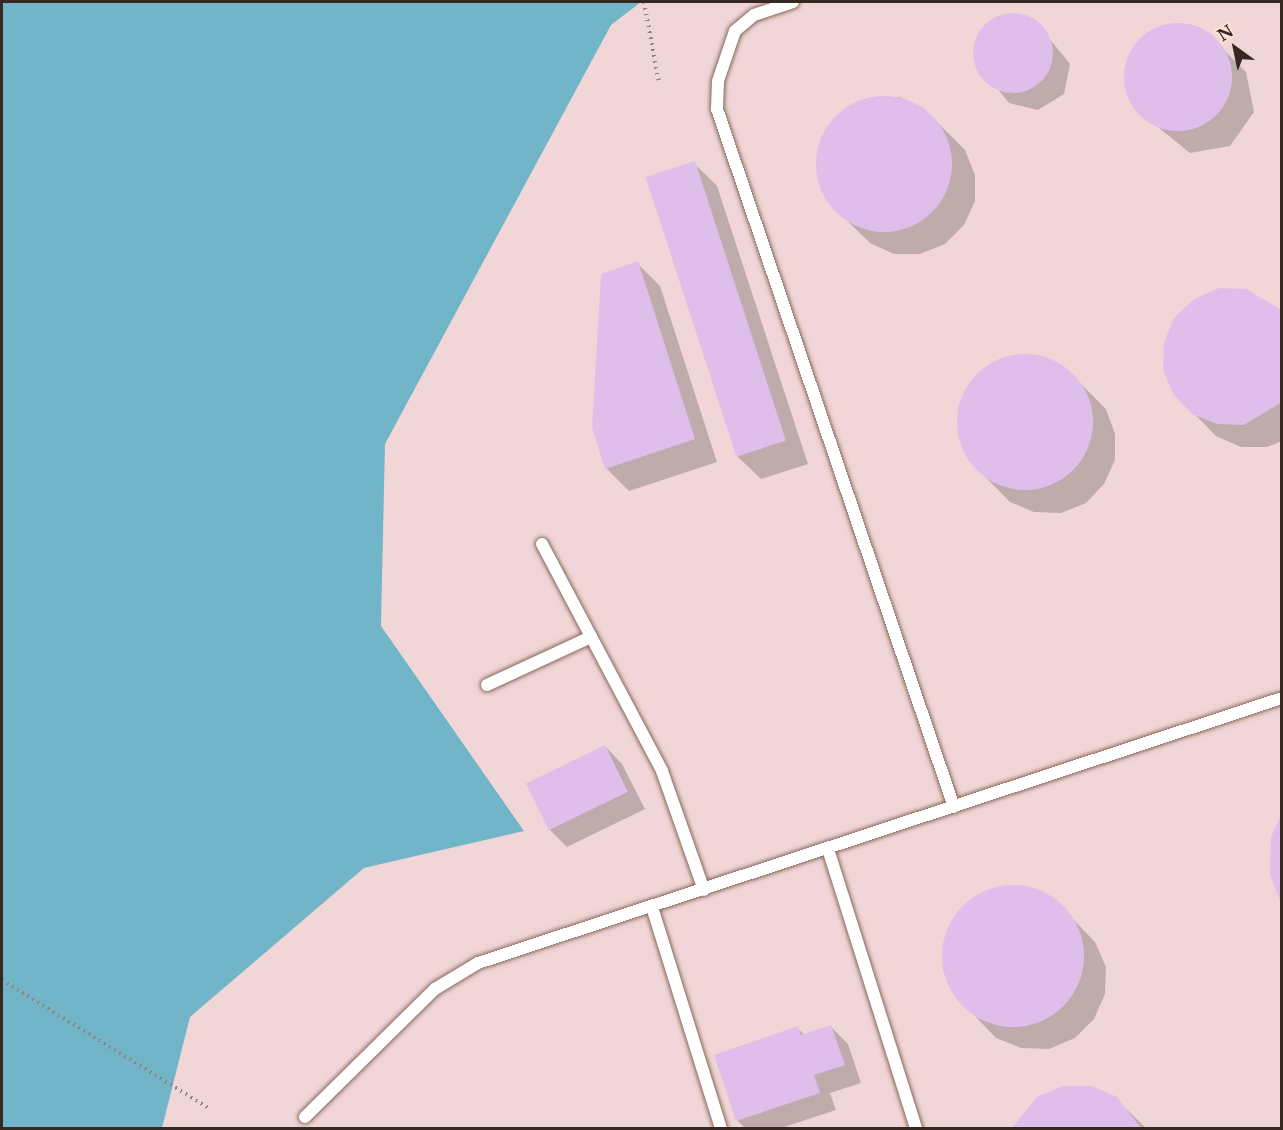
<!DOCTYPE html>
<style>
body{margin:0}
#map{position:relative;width:1283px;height:1130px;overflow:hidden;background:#fee1d2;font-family:"Libre Baskerville",serif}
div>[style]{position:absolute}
.industrial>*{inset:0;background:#f1d6d7}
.water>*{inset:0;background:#72b5c8}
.shadow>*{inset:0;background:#0003}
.building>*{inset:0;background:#e0beec;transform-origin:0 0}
.round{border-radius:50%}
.path>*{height:4px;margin-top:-2px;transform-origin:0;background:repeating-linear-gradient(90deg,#958075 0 1.5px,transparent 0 6px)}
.roads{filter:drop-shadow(0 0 2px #876858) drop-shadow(0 0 2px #876858)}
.lane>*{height:12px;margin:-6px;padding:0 6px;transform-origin:6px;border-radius:6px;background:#fff}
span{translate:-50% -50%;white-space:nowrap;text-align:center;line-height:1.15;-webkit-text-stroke:4.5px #fee1d2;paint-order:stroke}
.frame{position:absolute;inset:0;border:3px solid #352821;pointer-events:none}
.north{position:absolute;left:1205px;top:18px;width:60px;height:60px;-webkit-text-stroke:4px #fee1d2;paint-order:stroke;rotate:327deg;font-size:16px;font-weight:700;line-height:24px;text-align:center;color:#352821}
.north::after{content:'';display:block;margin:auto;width:21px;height:27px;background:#352821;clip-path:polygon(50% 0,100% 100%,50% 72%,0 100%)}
</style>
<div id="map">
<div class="industrial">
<div style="clip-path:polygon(641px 2px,1281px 2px,1281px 1128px,162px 1128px,190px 1017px,364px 868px,524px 831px,381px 626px,385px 444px,611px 24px)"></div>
</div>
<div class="water">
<div style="clip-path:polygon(2px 2px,641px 2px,611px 25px,385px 444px,381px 626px,524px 831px,364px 868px,190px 1017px,162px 1128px,2px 1128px)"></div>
</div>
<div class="shadow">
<div style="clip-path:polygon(1006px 15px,1035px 21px,1070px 64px,1064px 94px,1038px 110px,1009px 103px,975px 61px,981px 32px)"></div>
<div style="clip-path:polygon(1168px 25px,1208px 34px,1246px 72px,1254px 112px,1230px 146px,1190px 153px,1133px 107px,1126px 66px,1134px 47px)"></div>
<div style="clip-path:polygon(872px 97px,899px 97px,923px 108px,965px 150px,975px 175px,975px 201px,964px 225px,945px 244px,920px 254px,894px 254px,870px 243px,827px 201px,818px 176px,818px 150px,829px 126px,847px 107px)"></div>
<div style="clip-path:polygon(694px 163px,717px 186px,808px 464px,761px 479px,738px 457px)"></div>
<div style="clip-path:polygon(637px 263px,660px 286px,717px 462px,629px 491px,606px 468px)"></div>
<div style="clip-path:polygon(1246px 290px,1282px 312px,1282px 441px,1267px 447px,1241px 447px,1216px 436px,1174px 393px)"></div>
<div style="clip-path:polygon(1013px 356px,1039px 356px,1063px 366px,1106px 409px,1115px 434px,1115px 460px,1104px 484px,1086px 503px,1061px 513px,1034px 512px,1010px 502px,968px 459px,958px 435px,958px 408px,969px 384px,988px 366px)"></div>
<div style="clip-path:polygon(605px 746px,622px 764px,645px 809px,567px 847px,550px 830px)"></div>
<div style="clip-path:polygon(1000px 887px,1027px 887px,1053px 898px,1095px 942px,1106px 967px,1105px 994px,1094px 1019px,1075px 1038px,1049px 1049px,1021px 1048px,996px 1038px,954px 994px,943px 969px,944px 942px,955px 917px,975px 897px)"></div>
<div style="clip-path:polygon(831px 1027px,848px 1044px,861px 1083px,830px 1093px,836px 1110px,781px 1128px,745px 1128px,737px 1120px,797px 1028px,805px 1035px)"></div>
<div style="clip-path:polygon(1038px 1098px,1116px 1099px,1146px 1128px,1014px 1128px)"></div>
</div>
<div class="building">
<div class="round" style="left:973px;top:13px;width:80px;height:80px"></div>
<div class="round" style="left:1124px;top:23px;width:108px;height:108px"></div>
<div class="round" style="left:816px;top:96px;width:136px;height:136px"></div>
<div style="left:695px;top:161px;width:294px;height:52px;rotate:72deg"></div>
<div style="clip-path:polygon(638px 261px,695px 439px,605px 469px,592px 428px,601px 274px)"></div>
<div style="clip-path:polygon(1219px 288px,1246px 289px,1282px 310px,1282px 402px,1244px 425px,1217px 424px,1192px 414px,1173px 394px,1163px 369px,1164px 342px,1174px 318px,1194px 299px)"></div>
<div class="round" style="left:957px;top:354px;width:136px;height:136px"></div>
<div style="left:605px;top:745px;width:52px;height:88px;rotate:64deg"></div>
<div style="clip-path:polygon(1282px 813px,1282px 903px,1281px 903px,1270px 875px,1271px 837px)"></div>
<div class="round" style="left:942px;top:885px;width:142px;height:142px"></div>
<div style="clip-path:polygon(831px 1025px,845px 1065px,814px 1075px,820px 1093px,736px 1121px,714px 1055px,798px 1026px,801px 1035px)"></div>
<div style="clip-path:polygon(1063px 1086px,1092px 1086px,1117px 1097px,1141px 1128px,1012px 1128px,1037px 1097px)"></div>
</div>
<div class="path">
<div style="left:644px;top:2px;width:82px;rotate:79.5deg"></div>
<div style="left:2px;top:980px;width:245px;rotate:31.8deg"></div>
</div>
<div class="roads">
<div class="lane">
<div style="left:793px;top:2px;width:41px;rotate:161.6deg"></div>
<div style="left:754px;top:15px;width:25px;rotate:140deg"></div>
<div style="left:735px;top:31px;width:53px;rotate:108.8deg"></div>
<div style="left:718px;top:81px;width:28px;rotate:92deg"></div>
<div style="left:717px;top:109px;width:737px;rotate:71.25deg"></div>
<div style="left:542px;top:544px;width:257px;rotate:62.1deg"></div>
<div style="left:662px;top:771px;width:126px;rotate:70.6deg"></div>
<div style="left:487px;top:685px;width:115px;rotate:-24.8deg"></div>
<div style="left:828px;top:849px;width:293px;rotate:72.5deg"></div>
<div style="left:652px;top:907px;width:232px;rotate:72.7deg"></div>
<div style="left:305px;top:1117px;width:182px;rotate:-44.6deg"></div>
<div style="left:435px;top:989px;width:50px;rotate:-31.2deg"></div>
<div style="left:478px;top:963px;width:847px;rotate:-18.24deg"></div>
</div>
</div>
<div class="frame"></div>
<div class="north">N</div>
</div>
